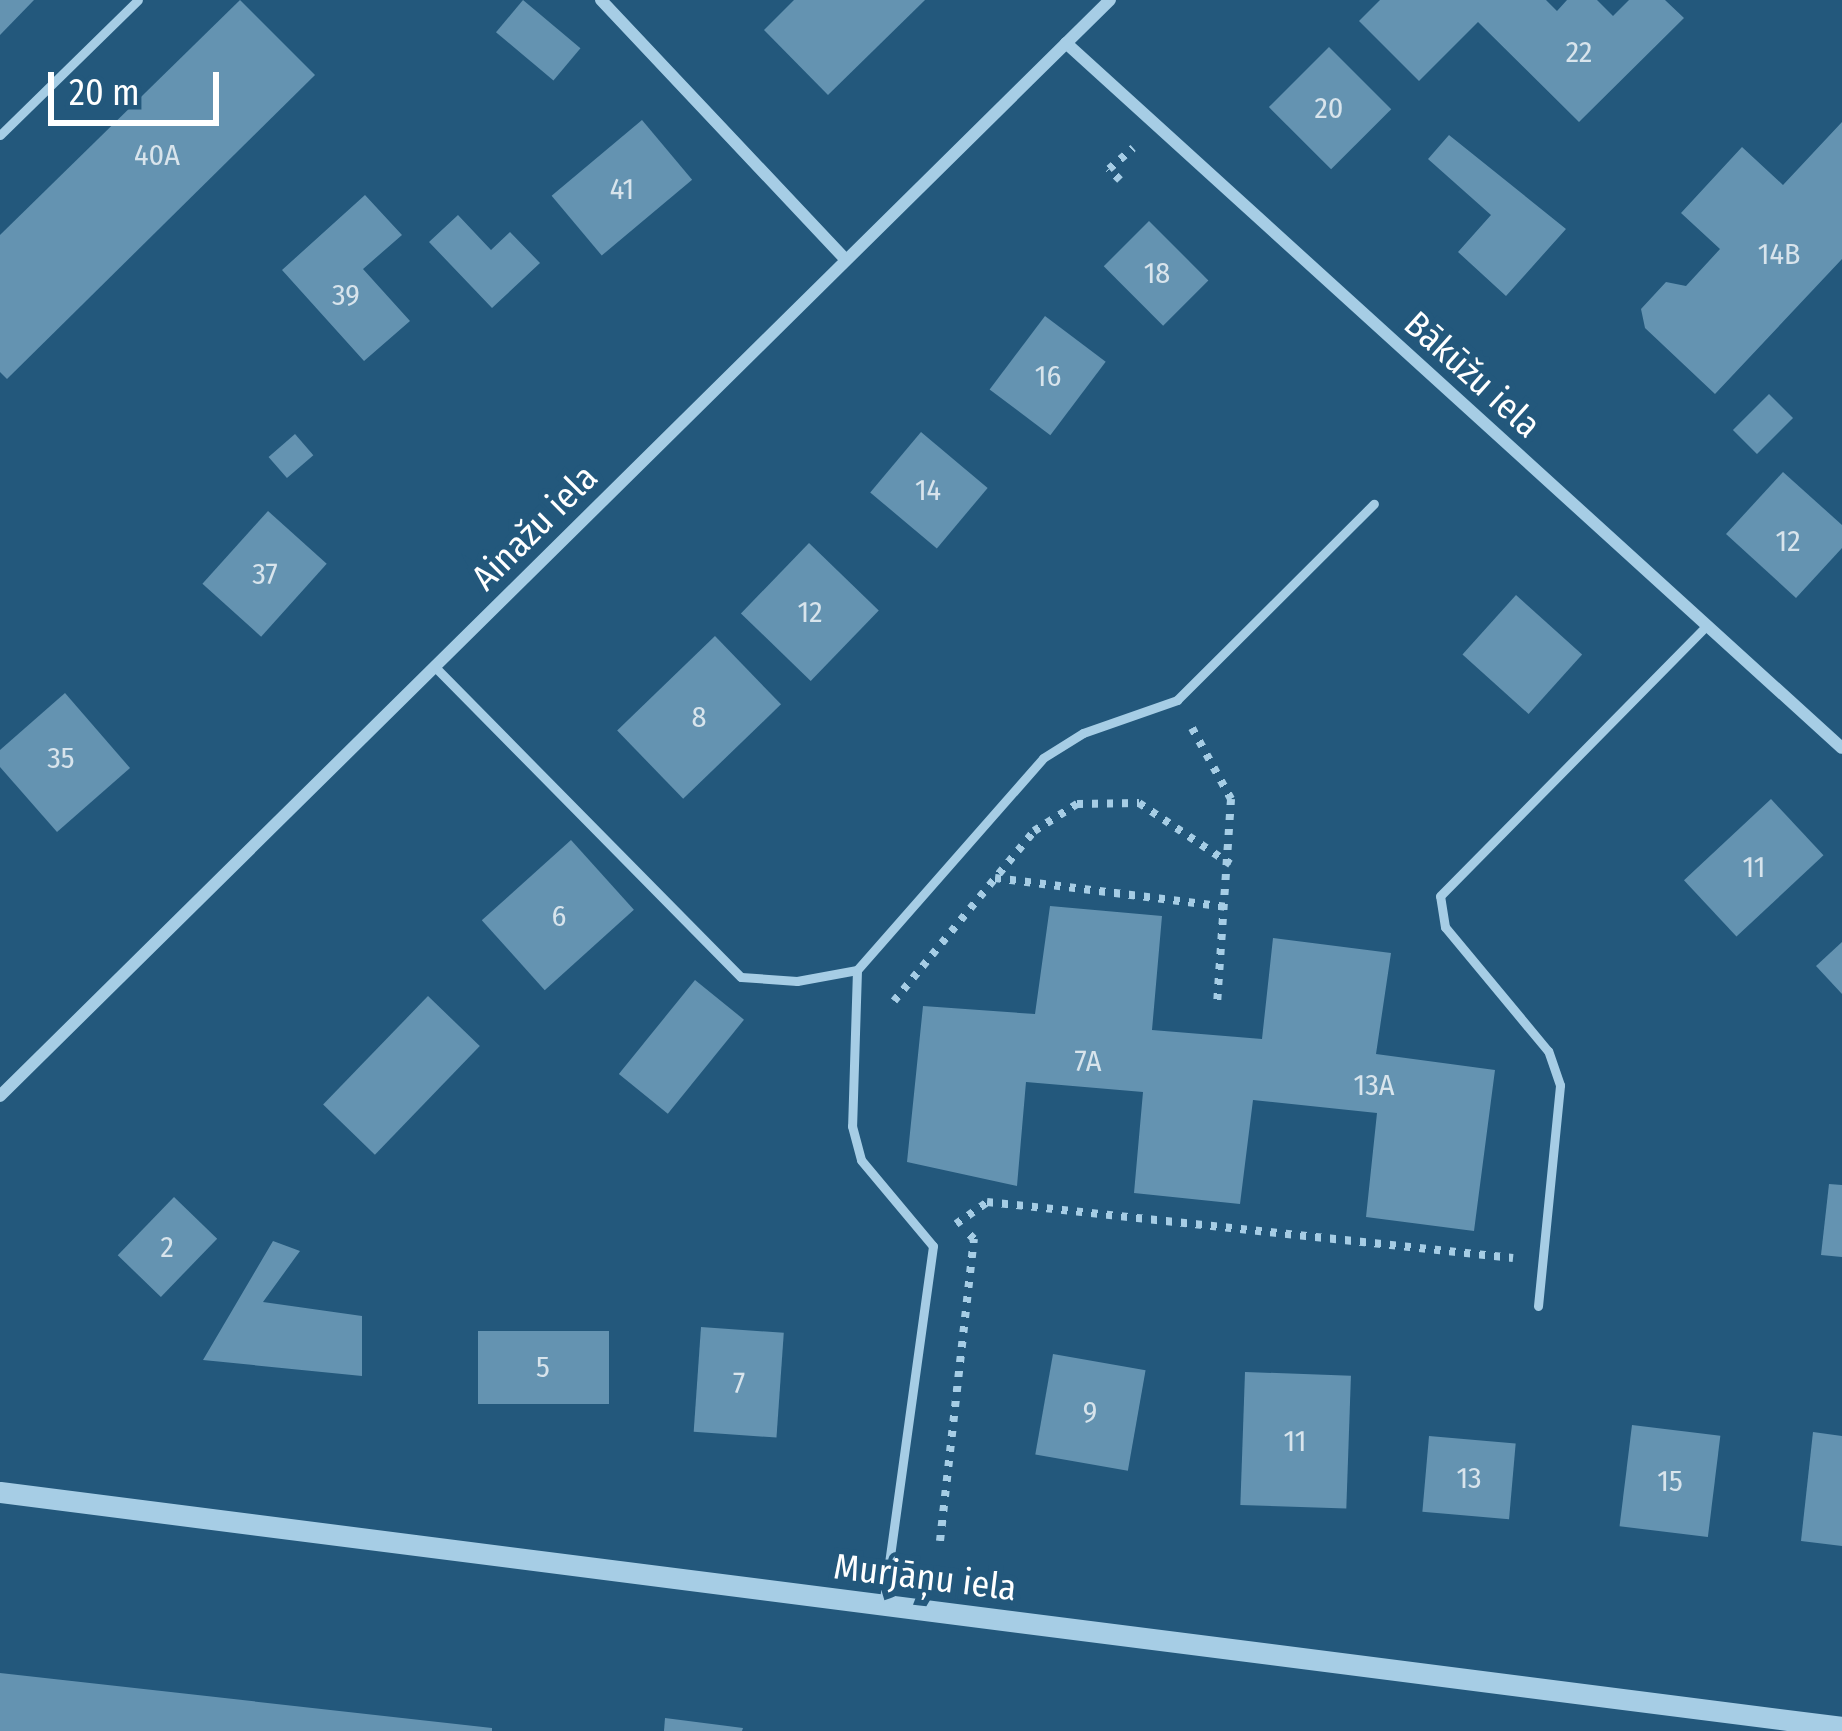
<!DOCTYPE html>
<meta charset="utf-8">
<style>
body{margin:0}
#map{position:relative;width:1842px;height:1731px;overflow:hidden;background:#23587c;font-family:"Fira Sans Condensed",sans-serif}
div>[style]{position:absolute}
.building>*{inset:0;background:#6493b1;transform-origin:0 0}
.path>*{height:8px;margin-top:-4px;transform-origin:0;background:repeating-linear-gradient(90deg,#a6cde5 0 6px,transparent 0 15px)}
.service>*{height:9px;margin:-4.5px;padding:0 4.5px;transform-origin:4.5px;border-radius:4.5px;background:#a6cde5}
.minor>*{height:12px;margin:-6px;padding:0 6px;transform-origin:6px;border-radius:6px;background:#a6cde5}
.tertiary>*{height:21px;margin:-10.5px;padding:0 10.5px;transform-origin:10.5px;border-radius:10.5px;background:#a6cde5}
span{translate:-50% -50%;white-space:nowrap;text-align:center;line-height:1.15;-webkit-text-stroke:12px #23587c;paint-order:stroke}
.number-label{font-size:30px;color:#d8e4ec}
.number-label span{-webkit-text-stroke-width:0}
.street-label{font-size:36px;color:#fff}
.scale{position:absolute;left:48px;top:72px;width:171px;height:54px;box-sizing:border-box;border:6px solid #fff;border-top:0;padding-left:15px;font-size:36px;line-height:42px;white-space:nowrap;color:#fff;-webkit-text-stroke:9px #23587c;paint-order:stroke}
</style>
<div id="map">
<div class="building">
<div style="clip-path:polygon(0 0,34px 0,0 35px)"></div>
<div style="clip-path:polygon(240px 0,315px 75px,7px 379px,0 372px,0 235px)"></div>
<div style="left:523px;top:0;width:75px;height:42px;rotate:40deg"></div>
<div style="clip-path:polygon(794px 0,925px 0,828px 95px,764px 30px)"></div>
<div style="clip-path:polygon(1380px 0,1546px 0,1557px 11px,1567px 0,1597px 0,1613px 16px,1629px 0,1665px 0,1684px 18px,1579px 122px,1478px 22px,1419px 81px,1359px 21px)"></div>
<div style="left:1329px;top:47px;width:88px;height:85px;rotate:45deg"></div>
<div style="left:642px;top:120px;width:78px;height:118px;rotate:50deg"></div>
<div style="clip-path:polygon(1842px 122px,1842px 259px,1715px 394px,1645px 328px,1641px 309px,1666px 282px,1686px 286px,1720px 249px,1681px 213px,1742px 147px,1783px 185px)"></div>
<div style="clip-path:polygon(1449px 135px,1566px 229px,1506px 296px,1458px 252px,1491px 215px,1428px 159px)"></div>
<div style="clip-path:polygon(365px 195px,402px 235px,363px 269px,410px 321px,364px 361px,282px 270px)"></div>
<div style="clip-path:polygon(458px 215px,491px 250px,510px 232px,540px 263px,492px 308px,429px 242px)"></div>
<div style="left:1149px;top:221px;width:84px;height:64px;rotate:45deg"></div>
<div style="left:1045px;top:316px;width:76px;height:92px;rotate:37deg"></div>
<div style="left:1769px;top:394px;width:34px;height:51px;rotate:45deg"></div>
<div style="left:921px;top:432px;width:87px;height:79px;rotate:40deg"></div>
<div style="left:295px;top:434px;width:28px;height:35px;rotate:49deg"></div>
<div style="clip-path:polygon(1783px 472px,1842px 525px,1842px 548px,1796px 598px,1726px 534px)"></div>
<div style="left:268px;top:511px;width:79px;height:98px;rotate:42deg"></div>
<div style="left:809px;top:543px;width:97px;height:98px;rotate:44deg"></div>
<div style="left:1516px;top:595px;width:89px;height:80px;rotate:42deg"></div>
<div style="left:715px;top:636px;width:95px;height:136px;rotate:46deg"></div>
<div style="clip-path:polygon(65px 693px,130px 768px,57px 832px,0 767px,0 750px)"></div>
<div style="left:1771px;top:799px;width:77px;height:119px;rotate:47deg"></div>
<div style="left:571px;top:840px;width:94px;height:120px;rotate:48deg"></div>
<div style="clip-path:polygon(1050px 906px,1162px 916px,1152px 1030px,1262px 1039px,1273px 938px,1391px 953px,1376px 1054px,1495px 1070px,1474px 1231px,1366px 1217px,1377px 1113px,1253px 1100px,1240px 1204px,1134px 1193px,1143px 1092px,1026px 1082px,1017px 1186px,907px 1162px,923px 1006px,1035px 1014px)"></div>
<div style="clip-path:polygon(1842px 942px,1842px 994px,1816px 966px)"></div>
<div style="left:695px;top:980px;width:63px;height:121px;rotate:39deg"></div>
<div style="left:428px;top:996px;width:72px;height:151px;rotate:44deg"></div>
<div style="clip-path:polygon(1829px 1184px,1842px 1185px,1842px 1257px,1821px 1255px)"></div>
<div style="left:174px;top:1197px;width:60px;height:81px;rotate:44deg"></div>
<div style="clip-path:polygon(273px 1241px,300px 1251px,263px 1302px,362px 1316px,362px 1376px,203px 1360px)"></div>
<div style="left:701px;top:1327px;width:83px;height:105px;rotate:4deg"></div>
<div style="left:478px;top:1331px;width:131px;height:73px"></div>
<div style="left:1053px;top:1354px;width:94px;height:102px;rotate:10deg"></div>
<div style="left:1245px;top:1372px;width:106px;height:133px;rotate:2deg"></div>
<div style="left:1632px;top:1425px;width:89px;height:102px;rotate:7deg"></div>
<div style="clip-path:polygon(1813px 1432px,1842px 1436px,1842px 1546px,1801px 1541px)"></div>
<div style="left:1429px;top:1436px;width:87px;height:76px;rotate:5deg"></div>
<div style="clip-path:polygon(0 1673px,492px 1728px,492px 1731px,0 1731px)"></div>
<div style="clip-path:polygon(665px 1718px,743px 1728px,742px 1731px,664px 1731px)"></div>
</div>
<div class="path">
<div style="left:1120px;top:180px;width:16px;rotate:-135deg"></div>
<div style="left:1109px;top:169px;width:32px;rotate:-41deg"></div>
<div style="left:1192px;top:728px;width:81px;rotate:61.2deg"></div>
<div style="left:1231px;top:799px;width:205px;rotate:93.9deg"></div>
<div style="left:995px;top:878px;width:234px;rotate:7.1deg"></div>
<div style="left:894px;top:1001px;width:220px;rotate:-50.5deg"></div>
<div style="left:1034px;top:831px;width:51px;rotate:-32.1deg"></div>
<div style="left:1077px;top:804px;width:62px;rotate:-0.9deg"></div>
<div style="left:1139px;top:803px;width:110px;rotate:33.8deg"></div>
<div style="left:956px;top:1224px;width:38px;rotate:-35deg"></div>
<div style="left:987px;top:1202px;width:529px;rotate:6.08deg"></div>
<div style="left:940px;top:1541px;width:304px;rotate:-83.6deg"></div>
<div style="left:974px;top:1239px;width:13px;rotate:-135deg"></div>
</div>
<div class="service">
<div style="left:0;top:135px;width:193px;rotate:-44.4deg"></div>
<div style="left:436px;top:668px;width:434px;rotate:45.4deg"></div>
<div style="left:741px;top:977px;width:56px;rotate:4.1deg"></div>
<div style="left:797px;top:981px;width:61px;rotate:-10.4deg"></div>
<div style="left:857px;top:970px;width:156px;rotate:91.8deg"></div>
<div style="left:852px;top:1126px;width:35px;rotate:75deg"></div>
<div style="left:861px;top:1160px;width:112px;rotate:50.1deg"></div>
<div style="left:933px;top:1246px;width:363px;rotate:97.9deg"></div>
<div style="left:857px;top:970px;width:282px;rotate:-48.7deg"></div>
<div style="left:1043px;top:758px;width:47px;rotate:-32deg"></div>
<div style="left:1083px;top:733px;width:100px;rotate:-19.3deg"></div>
<div style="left:1177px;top:700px;width:278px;rotate:-44.9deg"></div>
<div style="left:1538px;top:1306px;width:222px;rotate:-84.3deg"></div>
<div style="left:1560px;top:1085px;width:36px;rotate:-109deg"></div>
<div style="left:1548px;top:1051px;width:161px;rotate:-129.7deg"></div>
<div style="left:1445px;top:927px;width:31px;rotate:-99deg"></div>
<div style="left:1440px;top:896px;width:380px;rotate:-45.4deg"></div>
</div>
<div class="minor">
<div style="left:601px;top:0;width:353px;rotate:46.7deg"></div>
<div style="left:1066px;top:43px;width:1048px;rotate:42.26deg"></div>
<div style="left:0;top:1096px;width:1560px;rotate:-44.64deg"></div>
</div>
<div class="tertiary">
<div style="left:0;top:1492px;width:1857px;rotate:7.27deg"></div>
</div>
<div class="number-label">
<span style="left:1579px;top:52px">22</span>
<span style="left:1329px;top:108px">20</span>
<span style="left:157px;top:155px">40A</span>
<span style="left:622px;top:189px">41</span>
<span style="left:1779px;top:254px">14B</span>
<span style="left:1157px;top:273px">18</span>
<span style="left:346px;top:295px">39</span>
<span style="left:1048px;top:376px">16</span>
<span style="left:928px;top:490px">14</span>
<span style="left:1788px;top:541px">12</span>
<span style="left:265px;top:574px">37</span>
<span style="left:810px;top:612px">12</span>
<span style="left:699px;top:717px">8</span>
<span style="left:61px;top:758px">35</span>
<span style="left:1754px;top:867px">11</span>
<span style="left:559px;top:916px">6</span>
<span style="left:1088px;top:1061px">7A</span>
<span style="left:1374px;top:1085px">13A</span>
<span style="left:167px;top:1247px">2</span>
<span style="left:543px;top:1367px">5</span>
<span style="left:739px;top:1383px">7</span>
<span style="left:1090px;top:1412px">9</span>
<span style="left:1295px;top:1441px">11</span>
<span style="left:1469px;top:1478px">13</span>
<span style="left:1670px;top:1481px">15</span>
</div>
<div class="street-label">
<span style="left:1472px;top:375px;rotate:42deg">Bākūžu iela</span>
<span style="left:535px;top:528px;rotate:-45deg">Ainažu iela</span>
<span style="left:925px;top:1578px;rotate:7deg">Murjāņu iela</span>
</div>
<div class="scale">20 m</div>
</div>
